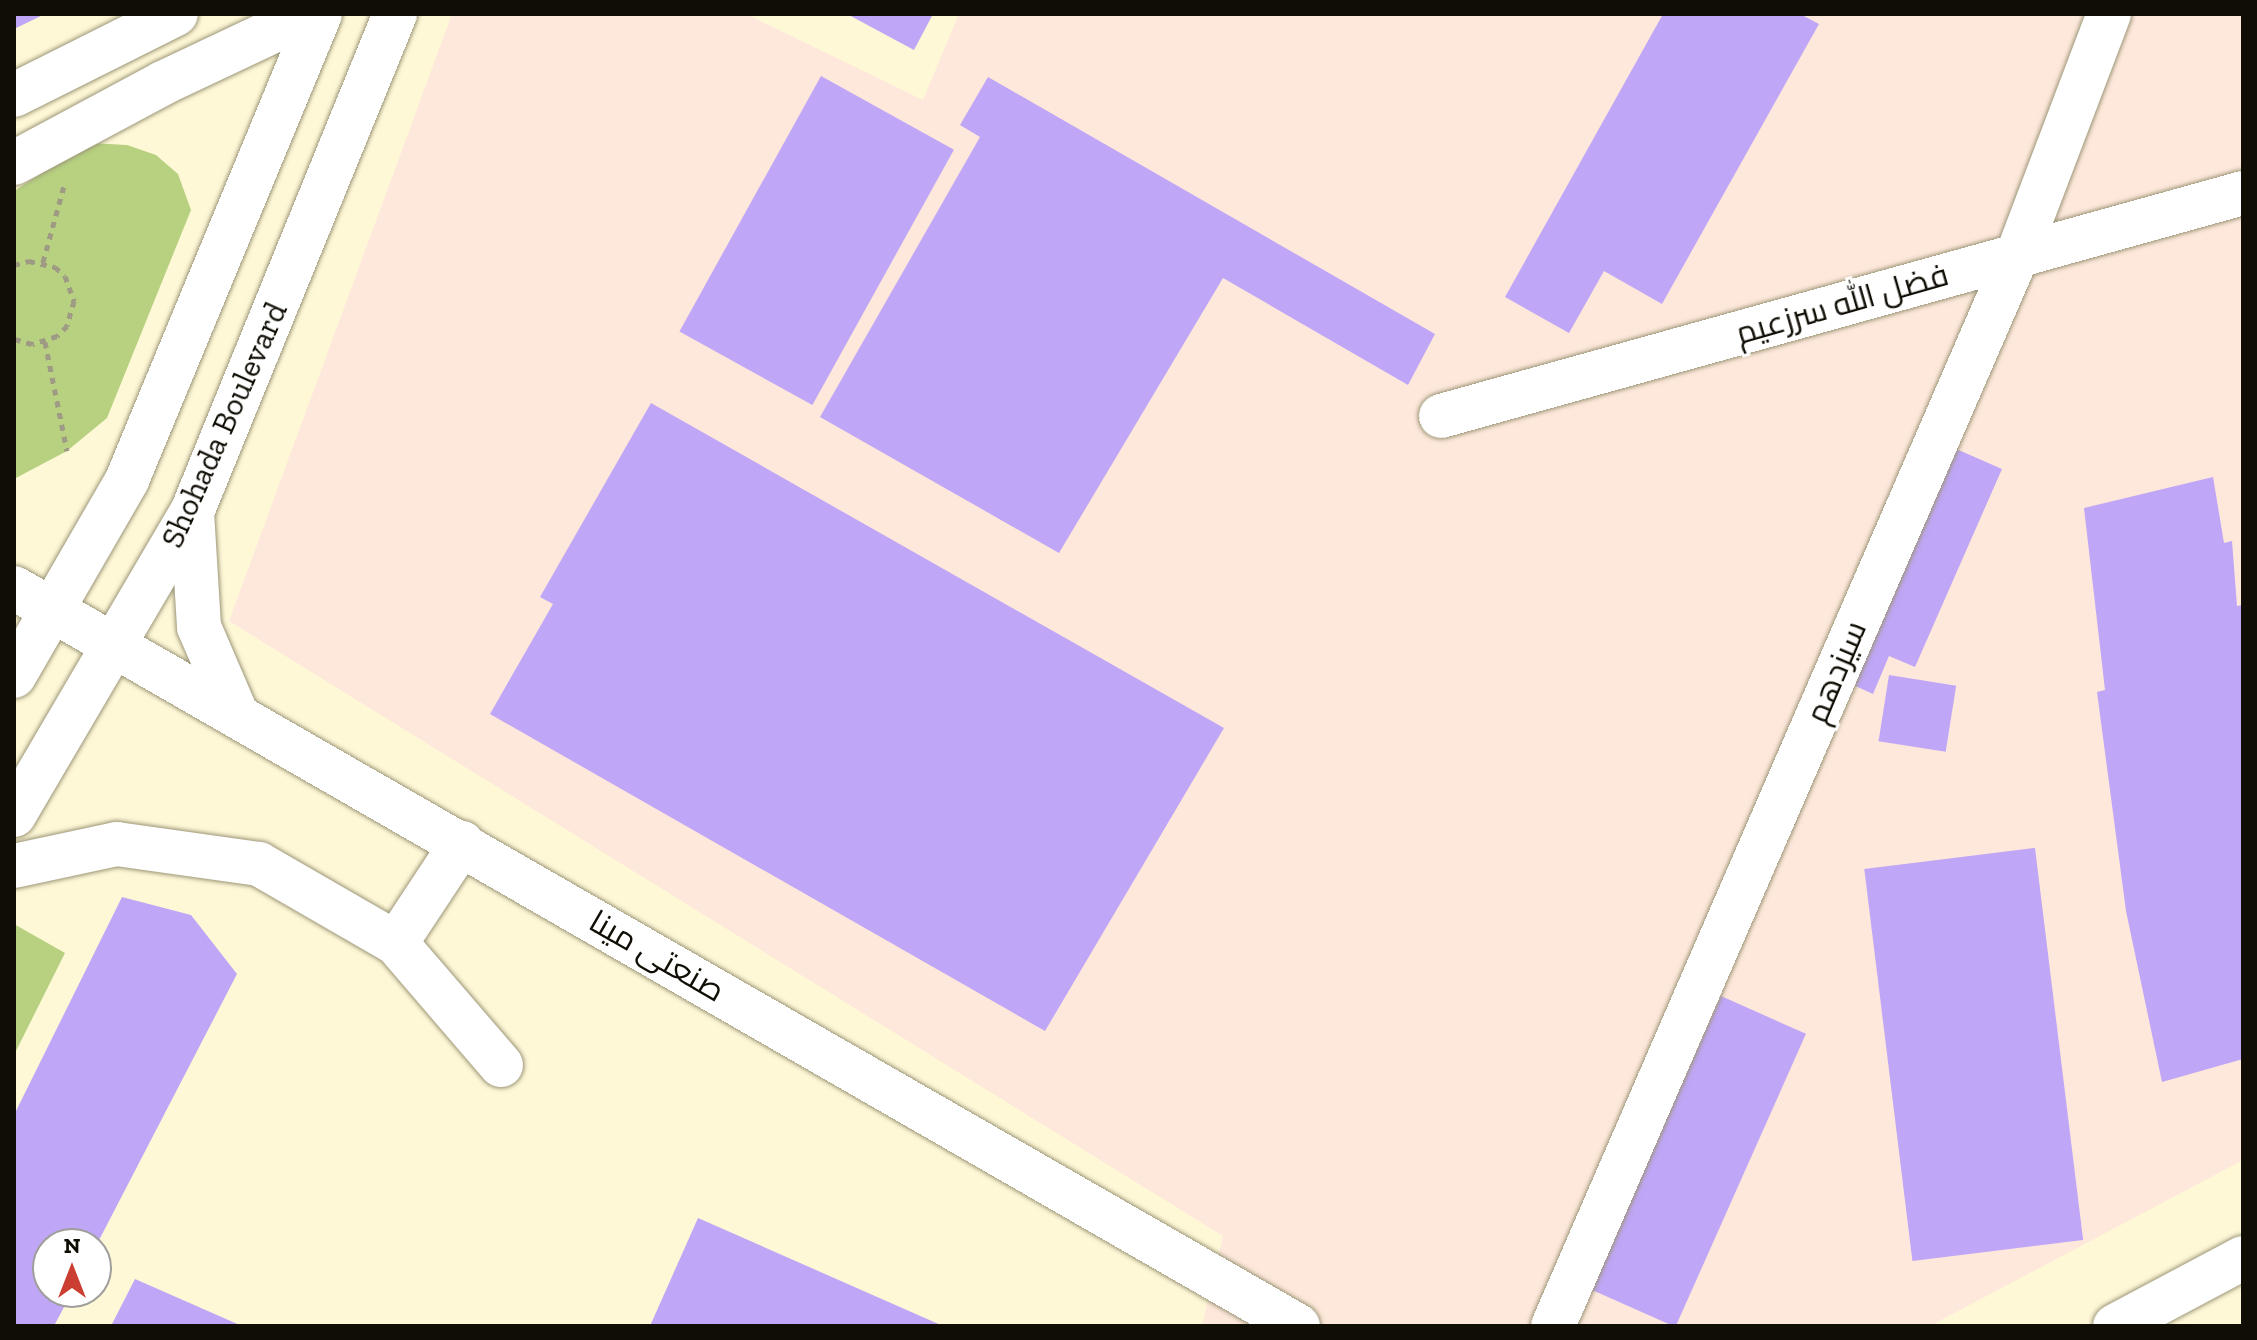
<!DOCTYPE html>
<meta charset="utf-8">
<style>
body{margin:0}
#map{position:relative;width:2257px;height:1340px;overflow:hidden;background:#fef8d7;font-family:"Zilla Slab",Cairo,serif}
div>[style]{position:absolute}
.industrial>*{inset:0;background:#fee8db}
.green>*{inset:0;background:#b7d181}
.building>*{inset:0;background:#bfa6f6;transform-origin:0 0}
.path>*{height:5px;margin-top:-2.5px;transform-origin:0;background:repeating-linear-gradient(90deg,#9e9a83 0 6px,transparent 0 12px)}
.roads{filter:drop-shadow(0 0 2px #9c9678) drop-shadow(0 0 2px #9c9678)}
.minor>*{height:44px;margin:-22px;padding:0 22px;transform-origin:22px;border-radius:22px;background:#fff}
.major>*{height:44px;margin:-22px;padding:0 22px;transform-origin:22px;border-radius:22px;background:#fff}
span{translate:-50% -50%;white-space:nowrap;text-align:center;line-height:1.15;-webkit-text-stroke:6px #fff;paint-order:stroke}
.street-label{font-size:32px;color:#0f0d04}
.frame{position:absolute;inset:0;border:16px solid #0f0d04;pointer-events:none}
.north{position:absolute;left:32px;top:1228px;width:80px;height:80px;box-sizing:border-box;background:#fff;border:2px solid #9f9e9b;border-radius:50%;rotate:0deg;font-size:22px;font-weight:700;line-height:32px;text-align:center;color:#0f0d04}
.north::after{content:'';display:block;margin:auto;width:28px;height:36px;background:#cb3e32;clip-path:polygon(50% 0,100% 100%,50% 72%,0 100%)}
</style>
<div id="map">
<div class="industrial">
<div style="clip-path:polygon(452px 14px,746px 14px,923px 100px,959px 14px,2243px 14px,2243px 1160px,1930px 1326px,1202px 1326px,1223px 1236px,229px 621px)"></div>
</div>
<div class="green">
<div style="clip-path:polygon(90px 143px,127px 145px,156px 155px,178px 174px,191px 210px,107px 418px,67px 451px,14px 479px,14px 191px)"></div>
<div style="clip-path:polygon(14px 924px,65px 953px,14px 1055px)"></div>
</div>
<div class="building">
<div style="clip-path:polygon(14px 14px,45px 14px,14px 29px)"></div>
<div style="clip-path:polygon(847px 14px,933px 14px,914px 50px)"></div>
<div style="clip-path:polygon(1663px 14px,1800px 14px,1819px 24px,1662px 304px,1604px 271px,1569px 333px,1505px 297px)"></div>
<div style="left:821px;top:76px;width:152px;height:292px;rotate:29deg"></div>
<div style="clip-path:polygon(988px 77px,1435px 334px,1408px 385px,1223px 278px,1059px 553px,820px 417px,980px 137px,960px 125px)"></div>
<div style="clip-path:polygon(651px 403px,1224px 728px,1045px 1031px,490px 714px,553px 604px,540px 597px)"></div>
<div style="clip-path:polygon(1954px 448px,2002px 469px,1915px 667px,1889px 656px,1873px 694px,1851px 684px)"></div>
<div style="clip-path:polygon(2213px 477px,2224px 543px,2232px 541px,2237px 606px,2243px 605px,2243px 1059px,2162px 1082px,2126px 911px,2097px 692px,2105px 690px,2084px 508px)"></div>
<div style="left:1889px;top:675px;width:68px;height:67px;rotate:9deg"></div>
<div style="left:2035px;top:848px;width:395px;height:172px;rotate:83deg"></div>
<div style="clip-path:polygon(122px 897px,191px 915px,237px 974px,97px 1244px,48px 1244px,48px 1292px,72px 1292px,54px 1326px,14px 1326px,14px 1115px)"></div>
<div style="left:1721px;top:996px;width:93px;height:321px;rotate:24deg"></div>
<div style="clip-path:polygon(698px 1218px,943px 1326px,650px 1326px)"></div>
<div style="clip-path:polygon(135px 1279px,242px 1326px,111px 1326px)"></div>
</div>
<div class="path">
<div style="left:43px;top:262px;width:83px;rotate:-74.6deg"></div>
<div style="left:14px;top:265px;width:16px;rotate:-15deg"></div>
<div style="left:29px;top:261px;width:27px;rotate:13deg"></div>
<div style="left:55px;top:267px;width:13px;rotate:42deg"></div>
<div style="left:65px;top:276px;width:27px;rotate:70deg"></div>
<div style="left:74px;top:301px;width:26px;rotate:106deg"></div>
<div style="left:67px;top:326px;width:14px;rotate:135deg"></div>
<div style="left:57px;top:336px;width:26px;rotate:162deg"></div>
<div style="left:32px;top:344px;width:19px;rotate:-164deg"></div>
<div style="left:45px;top:342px;width:111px;rotate:78.6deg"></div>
</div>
<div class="roads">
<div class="minor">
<div style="left:14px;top:163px;width:169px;rotate:-28.2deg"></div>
<div style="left:163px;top:83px;width:161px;rotate:-25.3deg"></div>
<div style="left:1441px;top:416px;width:832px;rotate:-15.54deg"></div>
<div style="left:192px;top:512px;width:115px;rotate:86.5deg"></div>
<div style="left:199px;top:627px;width:94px;rotate:66.7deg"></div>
<div style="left:14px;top:588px;width:1481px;rotate:29.89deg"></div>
<div style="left:14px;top:676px;width:226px;rotate:-60deg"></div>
<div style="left:127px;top:480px;width:504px;rotate:-67.5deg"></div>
<div style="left:14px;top:815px;width:351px;rotate:-59.6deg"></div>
<div style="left:192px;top:512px;width:538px;rotate:-67.82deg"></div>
<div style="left:14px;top:866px;width:105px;rotate:-12.1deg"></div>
<div style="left:117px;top:844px;width:143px;rotate:8deg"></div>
<div style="left:259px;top:864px;width:158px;rotate:30deg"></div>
<div style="left:396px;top:943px;width:161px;rotate:49.3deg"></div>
<div style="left:396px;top:943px;width:120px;rotate:-56.6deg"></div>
<div style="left:1553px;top:1326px;width:1166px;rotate:-66.56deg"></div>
<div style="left:2017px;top:256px;width:259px;rotate:-69.2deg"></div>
</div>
<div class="major">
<div style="left:14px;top:95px;width:181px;rotate:-26.6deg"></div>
<div style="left:2115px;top:1326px;width:145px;rotate:-28deg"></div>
</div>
</div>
<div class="street-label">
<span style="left:1842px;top:304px;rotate:-16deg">فضل الله سرزعیم</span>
<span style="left:224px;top:425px;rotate:-66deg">Shohada Boulevard</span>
<span style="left:1836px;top:672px;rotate:-67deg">سیزدهم</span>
<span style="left:657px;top:956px;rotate:30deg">صنعتی مینا</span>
</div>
<div class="frame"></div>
<div class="north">N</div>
</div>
